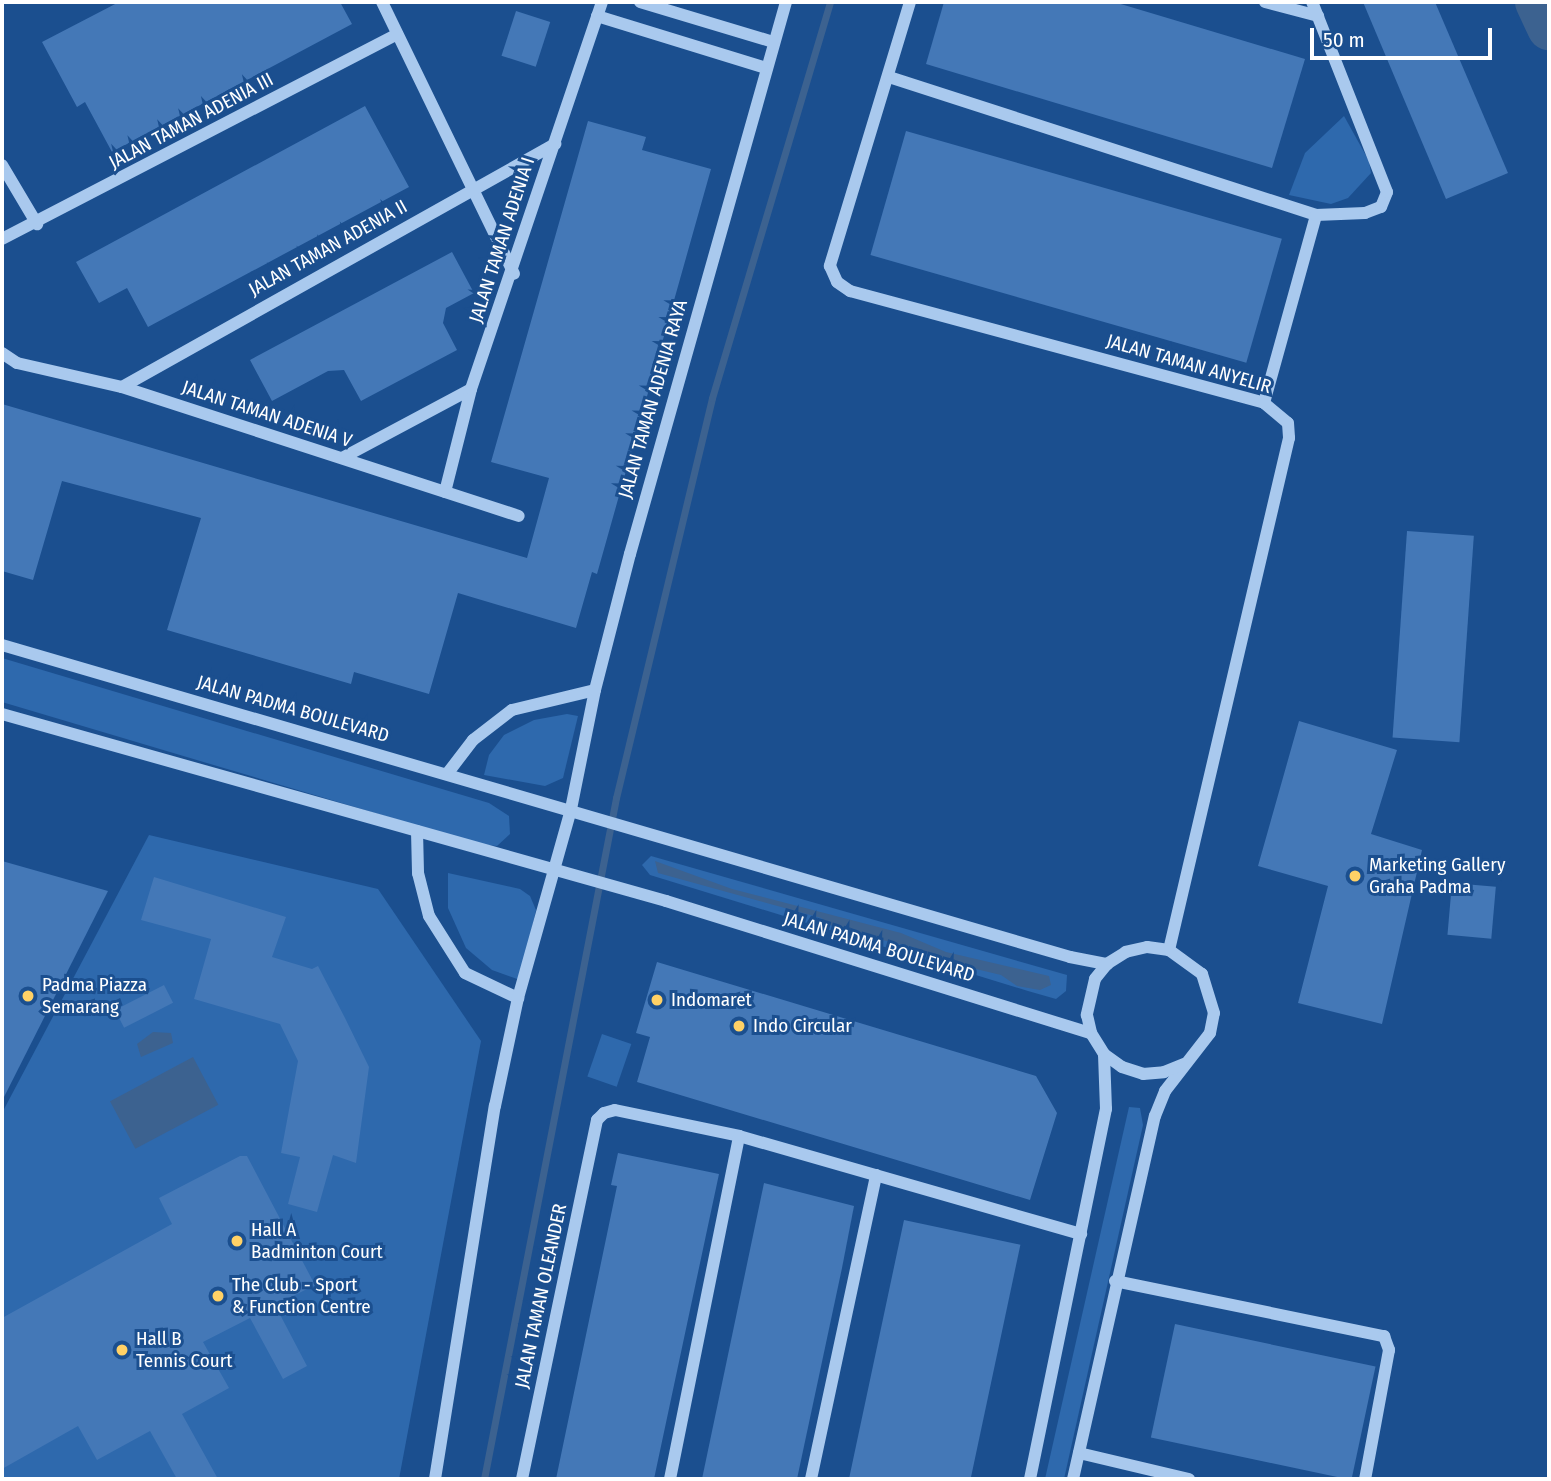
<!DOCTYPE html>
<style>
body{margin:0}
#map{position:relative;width:1551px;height:1481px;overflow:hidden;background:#1b4f8f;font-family:"Fira Sans Condensed",sans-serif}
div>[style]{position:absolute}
.green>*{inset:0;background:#2e69ad;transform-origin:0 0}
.water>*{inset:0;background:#3c6290;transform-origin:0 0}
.stream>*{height:7px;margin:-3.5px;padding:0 3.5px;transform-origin:3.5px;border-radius:3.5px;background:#3c6290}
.river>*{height:44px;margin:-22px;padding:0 22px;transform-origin:22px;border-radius:22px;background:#3c6290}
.building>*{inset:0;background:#4478b7;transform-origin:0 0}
.minor>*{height:12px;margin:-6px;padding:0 6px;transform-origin:6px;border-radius:6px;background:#a9c9ee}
.dots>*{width:19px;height:19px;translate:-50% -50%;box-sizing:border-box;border:4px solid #1b4f8f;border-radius:50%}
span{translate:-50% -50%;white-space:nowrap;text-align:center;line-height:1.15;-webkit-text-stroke:6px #1b4f8f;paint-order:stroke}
.street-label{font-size:19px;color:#fff}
.poi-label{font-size:19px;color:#fff}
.left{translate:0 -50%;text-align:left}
.frame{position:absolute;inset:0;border:4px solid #fff;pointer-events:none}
.scale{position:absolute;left:1310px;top:28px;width:182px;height:32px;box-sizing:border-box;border:4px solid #fff;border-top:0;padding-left:9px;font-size:21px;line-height:24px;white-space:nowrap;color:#fff;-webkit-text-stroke:5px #1b4f8f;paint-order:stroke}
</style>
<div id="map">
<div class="green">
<div style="clip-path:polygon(1344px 116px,1369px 161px,1371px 173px,1348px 198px,1331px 204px,1289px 195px,1305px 153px)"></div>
<div style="clip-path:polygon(2px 658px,489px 803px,509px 816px,510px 834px,497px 846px,479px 844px,2px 702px)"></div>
<div style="clip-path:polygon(567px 714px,578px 716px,563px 778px,545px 786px,484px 775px,489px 755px,504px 735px,534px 720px)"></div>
<div style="clip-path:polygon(149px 835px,378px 889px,481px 1041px,399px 1479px,2px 1479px,2px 1113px)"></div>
<div style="clip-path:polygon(651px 856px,1067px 975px,1066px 991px,1056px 999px,1028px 991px,650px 875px,642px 865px)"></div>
<div style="clip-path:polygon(448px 873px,520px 889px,530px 896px,536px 910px,520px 980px,492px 970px,466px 948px,448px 908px)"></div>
<div style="left:602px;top:1034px;width:31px;height:45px;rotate:19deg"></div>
<div style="clip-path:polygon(1129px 1107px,1140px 1108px,1143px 1125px,1064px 1479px,1045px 1479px)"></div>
</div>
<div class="water">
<div style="clip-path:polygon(655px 861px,732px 889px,901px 933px,946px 952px,1049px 976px,1051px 985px,1040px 990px,1017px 986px,1001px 975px,942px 961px,916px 948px,836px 929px,821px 918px,658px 873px)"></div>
<div style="clip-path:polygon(153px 1032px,171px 1033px,173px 1043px,141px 1057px,137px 1044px)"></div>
<div style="left:193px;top:1057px;width:54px;height:94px;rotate:62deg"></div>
</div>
<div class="stream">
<div style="left:484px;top:1479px;width:694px;rotate:-79.03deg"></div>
<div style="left:616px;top:798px;width:411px;rotate:-76.5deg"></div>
<div style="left:712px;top:398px;width:413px;rotate:-73.4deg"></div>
</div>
<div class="river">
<div style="left:1537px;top:2px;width:29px;rotate:65deg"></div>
</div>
<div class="building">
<div style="clip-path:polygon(119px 2px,340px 2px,352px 24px,112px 152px,85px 102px,77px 107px,42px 42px)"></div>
<div style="clip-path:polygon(944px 2px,1114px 2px,1305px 59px,1272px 168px,926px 64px)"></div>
<div style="clip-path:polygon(1363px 2px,1435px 2px,1508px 173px,1446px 199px)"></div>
<div style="left:516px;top:11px;width:36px;height:47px;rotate:18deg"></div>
<div style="clip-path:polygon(365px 106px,409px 187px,148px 327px,127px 288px,99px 303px,76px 262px)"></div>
<div style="clip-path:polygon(588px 121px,646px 137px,642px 150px,711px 169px,597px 574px,592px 572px,576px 628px,458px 593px,429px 694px,354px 672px,351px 684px,167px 630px,201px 518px,62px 481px,33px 580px,2px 571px,2px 404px,527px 558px,549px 478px,491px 462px)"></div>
<div style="left:906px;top:131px;width:391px;height:129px;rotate:16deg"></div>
<div style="clip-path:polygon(452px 252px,474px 293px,446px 308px,443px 323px,457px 350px,361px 401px,344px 370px,328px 371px,272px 401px,250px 360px)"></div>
<div style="left:1407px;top:531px;width:67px;height:207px;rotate:4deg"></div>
<div style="clip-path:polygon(1299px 721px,1397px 750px,1371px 834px,1422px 850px,1382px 1024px,1298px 1003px,1328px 886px,1258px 866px)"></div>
<div style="clip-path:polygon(2px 861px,108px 891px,2px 1101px)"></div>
<div style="clip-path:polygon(154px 877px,286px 917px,272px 957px,312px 969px,318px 966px,345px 1018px,369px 1067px,356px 1163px,333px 1155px,317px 1212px,288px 1204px,300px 1157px,281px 1153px,298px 1061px,280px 1024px,194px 999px,211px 939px,141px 920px)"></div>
<div style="left:1452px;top:883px;width:44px;height:52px;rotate:5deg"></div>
<div style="clip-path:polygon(657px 962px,1036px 1076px,1057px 1113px,1030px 1200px,637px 1082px,650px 1037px,636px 1033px)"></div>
<div style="left:164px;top:985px;width:20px;height:55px;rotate:63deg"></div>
<div style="clip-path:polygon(618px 1153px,719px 1174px,654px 1479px,556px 1479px,617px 1186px,611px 1185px)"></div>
<div style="clip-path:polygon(240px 1156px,247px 1156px,315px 1285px,275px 1305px,307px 1366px,283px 1379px,250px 1318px,203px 1342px,229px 1388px,182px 1414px,218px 1479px,177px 1479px,150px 1431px,97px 1460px,78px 1426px,2px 1469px,2px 1318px,172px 1224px,159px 1198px)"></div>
<div style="clip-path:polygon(764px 1183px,854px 1206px,842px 1268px,797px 1479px,702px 1479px)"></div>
<div style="left:904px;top:1220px;width:119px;height:265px;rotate:12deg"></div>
<div style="left:1175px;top:1324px;width:205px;height:116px;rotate:12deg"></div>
</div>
<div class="minor">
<div style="left:382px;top:2px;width:302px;rotate:64.1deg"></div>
<div style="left:640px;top:2px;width:139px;rotate:16.7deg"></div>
<div style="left:910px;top:2px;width:276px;rotate:106.9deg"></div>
<div style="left:830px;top:266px;width:17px;rotate:66deg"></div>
<div style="left:837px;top:282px;width:16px;rotate:35deg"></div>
<div style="left:850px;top:291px;width:429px;rotate:15.1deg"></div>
<div style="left:1264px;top:403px;width:31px;rotate:40deg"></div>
<div style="left:1288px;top:423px;width:15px;rotate:86deg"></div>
<div style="left:1289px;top:438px;width:526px;rotate:103.19deg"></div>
<div style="left:1265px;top:2px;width:55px;rotate:14.8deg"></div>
<div style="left:597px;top:16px;width:177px;rotate:17.1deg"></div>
<div style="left:889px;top:77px;width:449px;rotate:17.9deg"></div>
<div style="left:2px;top:165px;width:69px;rotate:59.3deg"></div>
<div style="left:2px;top:239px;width:445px;rotate:-27.4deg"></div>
<div style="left:2px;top:353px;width:18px;rotate:34deg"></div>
<div style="left:17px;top:363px;width:108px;rotate:12.9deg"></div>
<div style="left:122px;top:387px;width:417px;rotate:18deg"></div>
<div style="left:122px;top:387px;width:497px;rotate:-29.3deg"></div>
<div style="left:1264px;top:403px;width:195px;rotate:-74.5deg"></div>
<div style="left:1316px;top:215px;width:49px;rotate:-2.3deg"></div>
<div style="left:1365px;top:213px;width:17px;rotate:-21deg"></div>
<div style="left:1381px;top:207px;width:16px;rotate:-68deg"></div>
<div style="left:1387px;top:192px;width:204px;rotate:-111.5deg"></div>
<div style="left:342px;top:458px;width:146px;rotate:-28.1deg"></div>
<div style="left:445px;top:492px;width:106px;rotate:-75.8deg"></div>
<div style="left:471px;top:389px;width:409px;rotate:-71.3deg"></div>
<div style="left:2px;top:645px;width:1113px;rotate:16.28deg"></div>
<div style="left:1070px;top:957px;width:38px;rotate:11deg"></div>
<div style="left:2px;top:714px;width:690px;rotate:15.73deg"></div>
<div style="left:666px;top:901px;width:445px;rotate:17.3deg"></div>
<div style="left:447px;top:774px;width:43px;rotate:-52.6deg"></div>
<div style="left:473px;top:740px;width:49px;rotate:-37.6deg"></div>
<div style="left:512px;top:710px;width:85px;rotate:-13.5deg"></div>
<div style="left:417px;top:831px;width:42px;rotate:88.6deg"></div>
<div style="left:418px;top:873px;width:44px;rotate:75.7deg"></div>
<div style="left:429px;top:916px;width:67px;rotate:57.7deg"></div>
<div style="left:465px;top:973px;width:59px;rotate:25.3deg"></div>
<div style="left:1115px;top:1281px;width:275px;rotate:11.6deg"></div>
<div style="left:1384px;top:1336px;width:15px;rotate:70deg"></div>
<div style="left:1389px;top:1350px;width:131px;rotate:100.5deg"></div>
<div style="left:1079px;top:1453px;width:113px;rotate:13.3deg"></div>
<div style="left:435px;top:1479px;width:378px;rotate:-80.9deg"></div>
<div style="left:495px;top:1106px;width:110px;rotate:-78deg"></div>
<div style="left:518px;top:998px;width:196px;rotate:-74.3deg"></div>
<div style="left:571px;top:809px;width:121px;rotate:-78.6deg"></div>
<div style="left:595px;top:690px;width:140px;rotate:-75.6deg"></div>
<div style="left:630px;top:554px;width:574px;rotate:-74.22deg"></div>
<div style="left:522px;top:1479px;width:367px;rotate:-78.2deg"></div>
<div style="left:597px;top:1120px;width:10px;rotate:-45deg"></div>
<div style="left:604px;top:1113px;width:11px;rotate:-15deg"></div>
<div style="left:615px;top:1110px;width:127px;rotate:11.8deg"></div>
<div style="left:739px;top:1136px;width:356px;rotate:16deg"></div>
<div style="left:670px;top:1479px;width:350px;rotate:-78.6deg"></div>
<div style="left:811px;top:1479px;width:311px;rotate:-77.9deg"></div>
<div style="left:1030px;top:1479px;width:378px;rotate:-78.4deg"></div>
<div style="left:1106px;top:1109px;width:55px;rotate:-92.1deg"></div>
<div style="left:1073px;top:1479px;width:372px;rotate:-77.3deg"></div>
<div style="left:1155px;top:1116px;width:27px;rotate:-68deg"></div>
<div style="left:1165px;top:1091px;width:73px;rotate:-52.2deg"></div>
<div style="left:1210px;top:1033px;width:20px;rotate:-79deg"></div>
<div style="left:1214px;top:1013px;width:41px;rotate:-107.1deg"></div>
<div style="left:1202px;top:974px;width:41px;rotate:-144deg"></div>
<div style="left:1169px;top:950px;width:22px;rotate:-172deg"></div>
<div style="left:1147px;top:947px;width:22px;rotate:167deg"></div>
<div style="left:1126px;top:952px;width:22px;rotate:148deg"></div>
<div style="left:1107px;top:964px;width:19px;rotate:129deg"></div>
<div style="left:1095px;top:979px;width:37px;rotate:103deg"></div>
<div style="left:1087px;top:1015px;width:18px;rotate:77deg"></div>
<div style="left:1091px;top:1033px;width:25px;rotate:58deg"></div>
<div style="left:1104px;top:1054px;width:22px;rotate:36deg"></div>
<div style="left:1122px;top:1067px;width:22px;rotate:18deg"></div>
<div style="left:1143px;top:1074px;width:21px;rotate:-5deg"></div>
<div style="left:1164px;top:1072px;width:22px;rotate:-22deg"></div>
</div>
<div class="dots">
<div style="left:1355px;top:876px;background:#ffd166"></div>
<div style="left:28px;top:996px;background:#ffd166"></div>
<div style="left:657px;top:1000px;background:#ffd166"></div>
<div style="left:739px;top:1026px;background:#ffd166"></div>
<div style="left:237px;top:1241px;background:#ffd166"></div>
<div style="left:218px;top:1296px;background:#ffd166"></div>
<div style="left:122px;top:1350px;background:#ffd166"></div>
</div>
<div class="street-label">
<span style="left:191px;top:121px;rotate:-28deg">JALAN TAMAN ADENIA III</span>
<span style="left:502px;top:240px;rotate:-72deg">JALAN TAMAN ADENIA I</span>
<span style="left:328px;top:248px;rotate:-29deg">JALAN TAMAN ADENIA II</span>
<span style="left:1189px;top:364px;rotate:16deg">JALAN TAMAN ANYELIR</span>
<span style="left:653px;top:399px;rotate:-74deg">JALAN TAMAN ADENIA RAYA</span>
<span style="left:267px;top:414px;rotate:18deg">JALAN TAMAN ADENIA V</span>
<span style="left:293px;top:709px;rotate:16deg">JALAN PADMA BOULEVARD</span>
<span style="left:879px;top:947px;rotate:17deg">JALAN PADMA BOULEVARD</span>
<span style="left:541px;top:1296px;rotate:-78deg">JALAN TAMAN OLEANDER</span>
</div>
<div class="poi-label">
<span class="left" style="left:1369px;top:876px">Marketing Gallery<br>Graha Padma</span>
<span class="left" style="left:42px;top:996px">Padma Piazza<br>Semarang</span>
<span class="left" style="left:671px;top:1000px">Indomaret</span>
<span class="left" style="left:753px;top:1026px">Indo Circular</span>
<span class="left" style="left:251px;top:1241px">Hall A<br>Badminton Court</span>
<span class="left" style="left:232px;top:1296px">The Club - Sport<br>&amp; Function Centre</span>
<span class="left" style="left:136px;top:1350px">Hall B<br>Tennis Court</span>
</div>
<div class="frame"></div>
<div class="scale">50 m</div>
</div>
